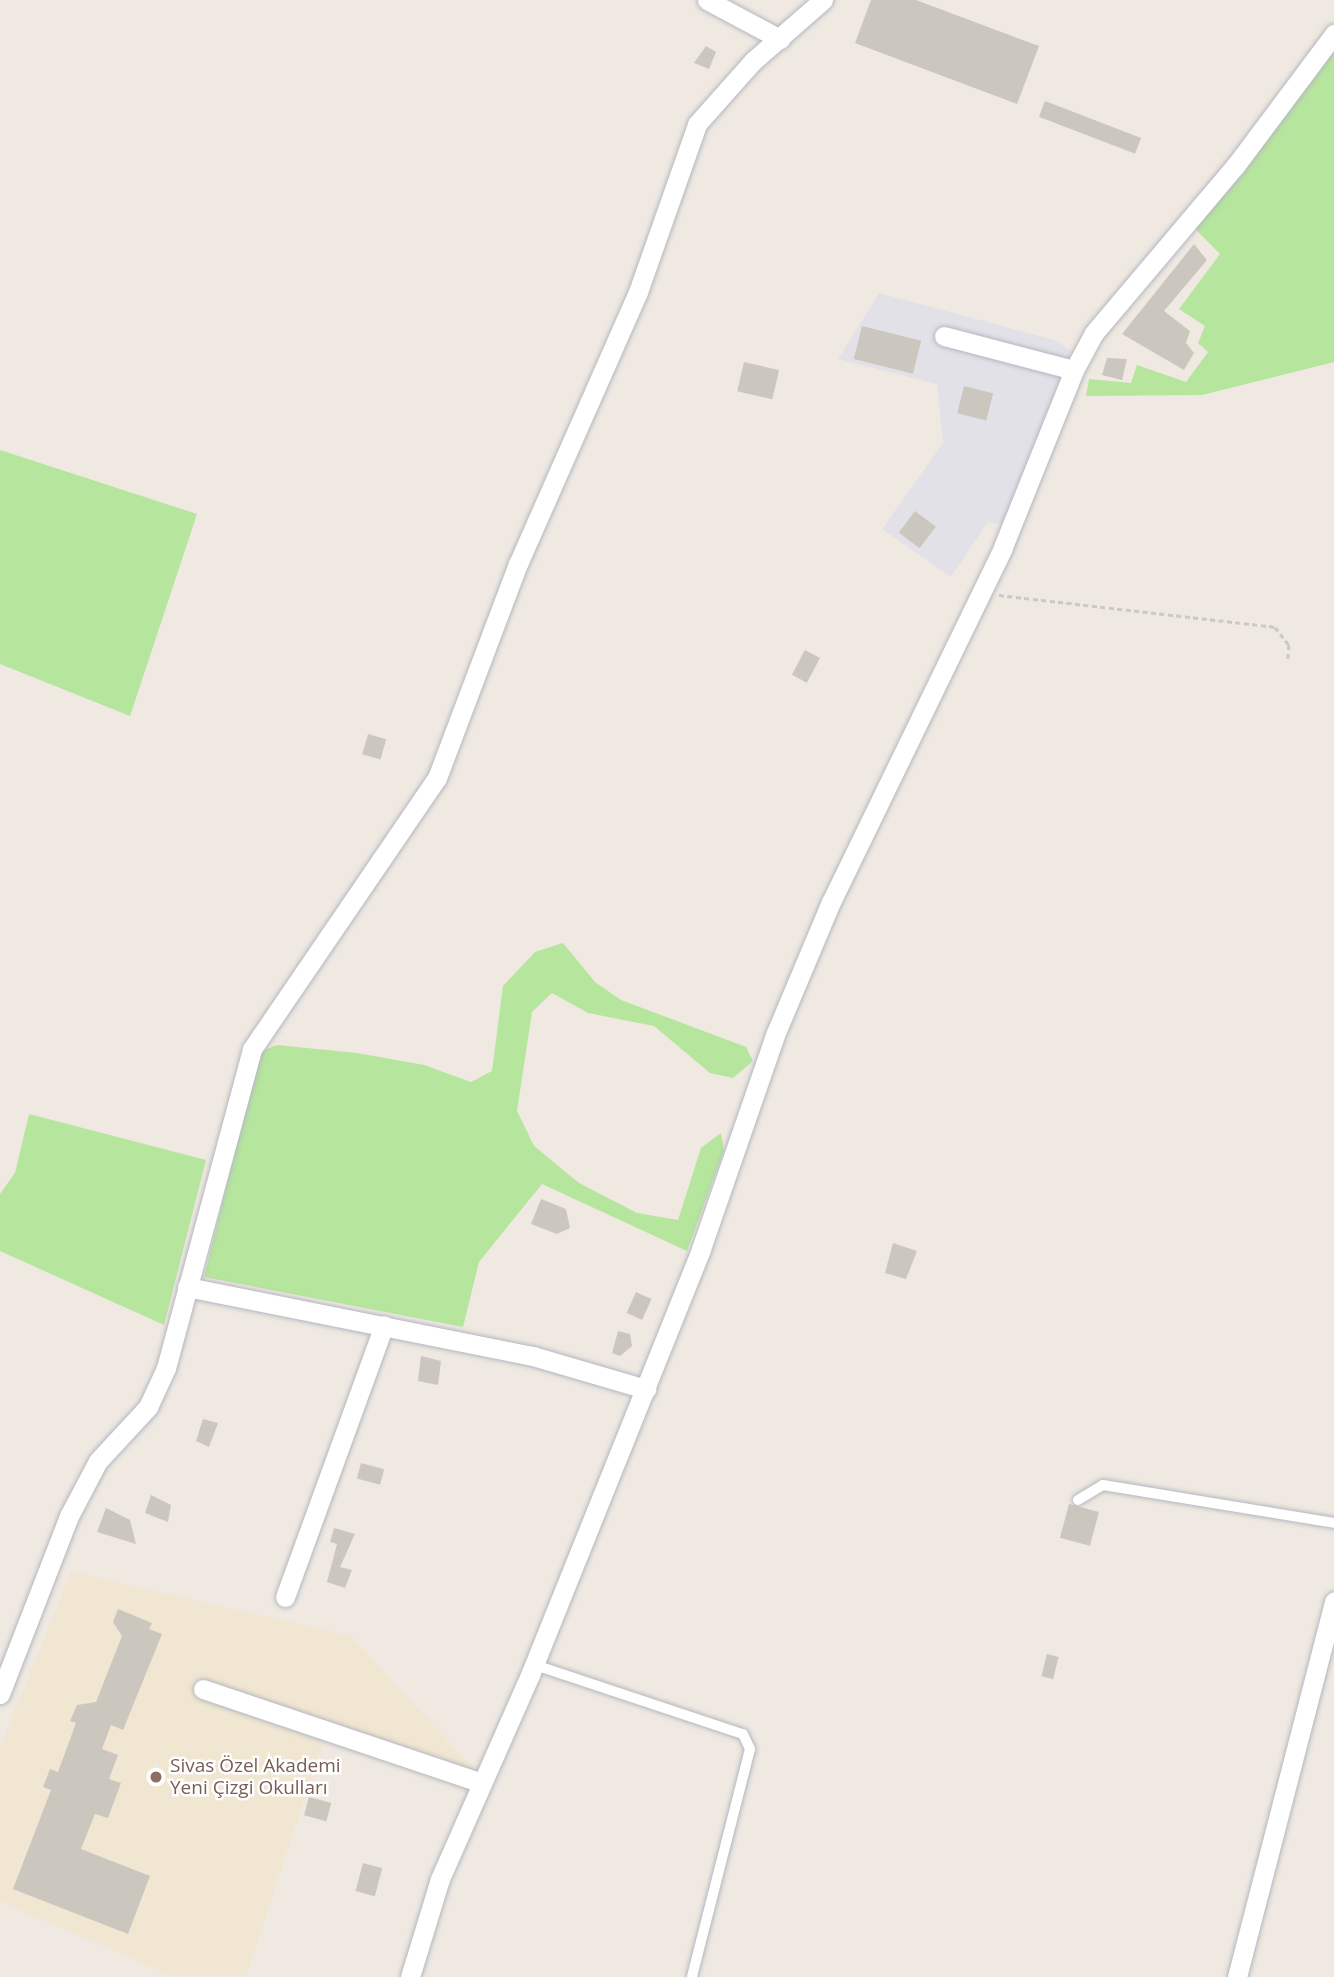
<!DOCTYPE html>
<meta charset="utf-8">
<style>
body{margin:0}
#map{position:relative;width:1334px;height:1977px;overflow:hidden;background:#efe9e1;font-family:"Open Sans",sans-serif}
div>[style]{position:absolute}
.industrial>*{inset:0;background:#e3e1e8}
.education>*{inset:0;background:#f0e6d1}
.green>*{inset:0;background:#b6e59e}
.building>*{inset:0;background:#cbc7bf;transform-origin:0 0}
.path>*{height:2.5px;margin-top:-1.25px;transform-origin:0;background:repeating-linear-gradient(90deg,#c9c9c9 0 5px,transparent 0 8.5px)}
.roads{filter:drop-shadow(0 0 2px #b4b7c1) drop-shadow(0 0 2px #b4b7c1)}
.service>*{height:10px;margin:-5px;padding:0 5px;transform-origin:5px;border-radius:5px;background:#fff}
.minor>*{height:19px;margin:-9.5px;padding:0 9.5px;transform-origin:9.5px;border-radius:9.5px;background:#fff}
.dots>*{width:19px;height:19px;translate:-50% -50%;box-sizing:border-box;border:4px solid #fff;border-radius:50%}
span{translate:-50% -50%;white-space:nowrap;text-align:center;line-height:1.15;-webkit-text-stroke:5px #fff;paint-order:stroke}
.education-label{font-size:19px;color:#785e54}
.left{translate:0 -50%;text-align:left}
</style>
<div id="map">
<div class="industrial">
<div style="clip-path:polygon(879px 293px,1058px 341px,1071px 352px,1004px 525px,988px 522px,951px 577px,882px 529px,943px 443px,937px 384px,838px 359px)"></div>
</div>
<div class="education">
<div style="clip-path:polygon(71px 1572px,351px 1636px,473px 1768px,466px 1787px,324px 1739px,246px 1976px,170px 1975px,0 1901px,0 1747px)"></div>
</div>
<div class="green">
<div style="clip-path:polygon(1334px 48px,1334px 362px,1202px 395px,1086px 396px,1089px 379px,1131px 383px,1137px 365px,1186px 382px,1208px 352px,1198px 343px,1205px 326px,1179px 309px,1220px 254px,1194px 228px)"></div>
<div style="clip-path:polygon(0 450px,197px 514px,130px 716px,0 664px)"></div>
<div style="clip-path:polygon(563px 943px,595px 982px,621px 1000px,746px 1047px,753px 1061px,733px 1078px,710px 1073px,654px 1026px,588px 1013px,552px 993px,532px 1012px,517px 1111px,534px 1146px,579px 1183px,637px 1213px,678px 1220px,701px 1148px,721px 1133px,724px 1150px,687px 1251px,542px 1184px,479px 1262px,463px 1327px,204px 1277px,260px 1052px,277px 1045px,357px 1053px,424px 1065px,471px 1082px,492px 1071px,503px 986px,535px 952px)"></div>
<div style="clip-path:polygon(29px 1114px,206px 1160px,164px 1325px,0 1251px,0 1194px,15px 1173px)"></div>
</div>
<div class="building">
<div style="clip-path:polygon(871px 0,916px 0,1039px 46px,1017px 104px,855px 43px)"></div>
<div style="clip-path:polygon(706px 46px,716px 52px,709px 69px,694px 63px)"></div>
<div style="left:1045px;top:101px;width:103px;height:17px;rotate:21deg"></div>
<div style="clip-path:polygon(1194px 244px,1207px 260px,1164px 311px,1190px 331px,1186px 343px,1194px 353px,1184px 370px,1122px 334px)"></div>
<div style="left:862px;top:326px;width:61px;height:34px;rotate:14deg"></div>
<div style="clip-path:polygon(1107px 358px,1127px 359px,1122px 380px,1102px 375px)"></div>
<div style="left:744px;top:362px;width:36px;height:30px;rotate:13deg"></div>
<div style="left:964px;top:386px;width:30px;height:28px;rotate:14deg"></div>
<div style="left:915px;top:511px;width:26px;height:27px;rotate:37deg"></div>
<div style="left:805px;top:650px;width:17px;height:28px;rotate:28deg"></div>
<div style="left:368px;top:734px;width:19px;height:21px;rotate:16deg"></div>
<div style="clip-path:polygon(541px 1199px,566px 1209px,570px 1228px,557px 1234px,531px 1224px)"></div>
<div style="clip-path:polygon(893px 1243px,917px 1251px,906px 1279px,885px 1273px)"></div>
<div style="left:636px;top:1292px;width:17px;height:23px;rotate:24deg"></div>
<div style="clip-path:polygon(618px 1331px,630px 1334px,632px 1346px,620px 1356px,612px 1353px)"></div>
<div style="clip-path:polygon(421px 1356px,441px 1361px,438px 1385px,418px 1381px)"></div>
<div style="clip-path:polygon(203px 1419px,218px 1423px,209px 1447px,196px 1441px)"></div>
<div style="left:361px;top:1463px;width:24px;height:16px;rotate:15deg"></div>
<div style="clip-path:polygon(151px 1495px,171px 1505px,168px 1522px,145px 1513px)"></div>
<div style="left:1069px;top:1504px;width:31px;height:35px;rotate:15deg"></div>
<div style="clip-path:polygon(106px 1508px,130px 1520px,136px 1544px,97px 1532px)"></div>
<div style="clip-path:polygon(334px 1528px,355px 1534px,340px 1567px,352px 1570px,345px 1588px,327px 1582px,337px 1544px,330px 1542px)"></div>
<div style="clip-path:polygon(118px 1609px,152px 1623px,149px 1629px,162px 1634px,123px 1730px,111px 1725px,102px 1749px,118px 1755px,109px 1779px,121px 1783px,108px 1818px,95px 1814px,81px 1849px,150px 1876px,128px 1934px,13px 1889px,51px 1790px,43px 1787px,50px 1769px,58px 1772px,76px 1723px,70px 1721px,77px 1705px,96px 1702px,122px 1636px,113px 1622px)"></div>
<div style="left:1047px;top:1654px;width:12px;height:23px;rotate:14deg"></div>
<div style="left:309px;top:1797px;width:23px;height:19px;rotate:15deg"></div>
<div style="left:363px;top:1863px;width:20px;height:29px;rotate:15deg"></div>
</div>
<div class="path">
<div style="left:999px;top:595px;width:278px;rotate:6.6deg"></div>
<div style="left:1275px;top:627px;width:23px;rotate:52deg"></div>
<div style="left:1289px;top:645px;width:14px;rotate:94deg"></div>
</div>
<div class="roads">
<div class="service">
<div style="left:1078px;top:1500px;width:29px;rotate:-31deg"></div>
<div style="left:1103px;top:1485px;width:234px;rotate:9.3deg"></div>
<div style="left:535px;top:1665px;width:219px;rotate:18.4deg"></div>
<div style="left:743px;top:1734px;width:17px;rotate:65deg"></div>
<div style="left:750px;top:1749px;width:235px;rotate:104.3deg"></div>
</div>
<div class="minor">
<div style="left:707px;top:0;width:83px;rotate:28.1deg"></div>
<div style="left:944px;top:336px;width:134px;rotate:14.7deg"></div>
<div style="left:187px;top:1287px;width:353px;rotate:11.3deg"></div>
<div style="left:533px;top:1356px;width:118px;rotate:16.3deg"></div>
<div style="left:285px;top:1597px;width:289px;rotate:-70deg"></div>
<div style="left:203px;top:1689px;width:292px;rotate:18.6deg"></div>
<div style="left:0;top:1694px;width:191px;rotate:-68.8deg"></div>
<div style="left:69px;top:1516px;width:62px;rotate:-62.2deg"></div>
<div style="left:98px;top:1461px;width:74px;rotate:-47.2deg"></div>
<div style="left:148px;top:1407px;width:43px;rotate:-65.2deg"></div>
<div style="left:166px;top:1368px;width:330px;rotate:-74.9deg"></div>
<div style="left:252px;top:1049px;width:328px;rotate:-55.7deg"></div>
<div style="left:437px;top:778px;width:229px;rotate:-69.3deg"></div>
<div style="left:518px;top:564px;width:297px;rotate:-66.2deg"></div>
<div style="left:638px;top:292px;width:178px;rotate:-70.6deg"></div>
<div style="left:697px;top:124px;width:84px;rotate:-48.4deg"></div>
<div style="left:753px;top:61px;width:93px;rotate:-41.1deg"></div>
<div style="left:410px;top:1977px;width:102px;rotate:-73deg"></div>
<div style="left:440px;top:1879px;width:223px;rotate:-66.2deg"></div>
<div style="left:530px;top:1675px;width:459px;rotate:-68.1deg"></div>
<div style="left:701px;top:1249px;width:226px;rotate:-70.9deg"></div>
<div style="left:775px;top:1035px;width:144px;rotate:-67.2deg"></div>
<div style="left:831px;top:902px;width:394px;rotate:-64.1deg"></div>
<div style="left:1003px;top:547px;width:191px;rotate:-68.1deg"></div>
<div style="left:1074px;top:370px;width:42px;rotate:-61.6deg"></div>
<div style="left:1094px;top:333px;width:220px;rotate:-49.8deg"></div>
<div style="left:1236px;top:165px;width:164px;rotate:-53.2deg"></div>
<div style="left:1237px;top:1977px;width:388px;rotate:-75.5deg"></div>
</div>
</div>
<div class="dots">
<div style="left:156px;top:1777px;background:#8d6e63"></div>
</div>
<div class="education-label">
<span class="left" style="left:170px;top:1777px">Sivas Özel Akademi<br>Yeni Çizgi Okulları</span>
</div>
</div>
